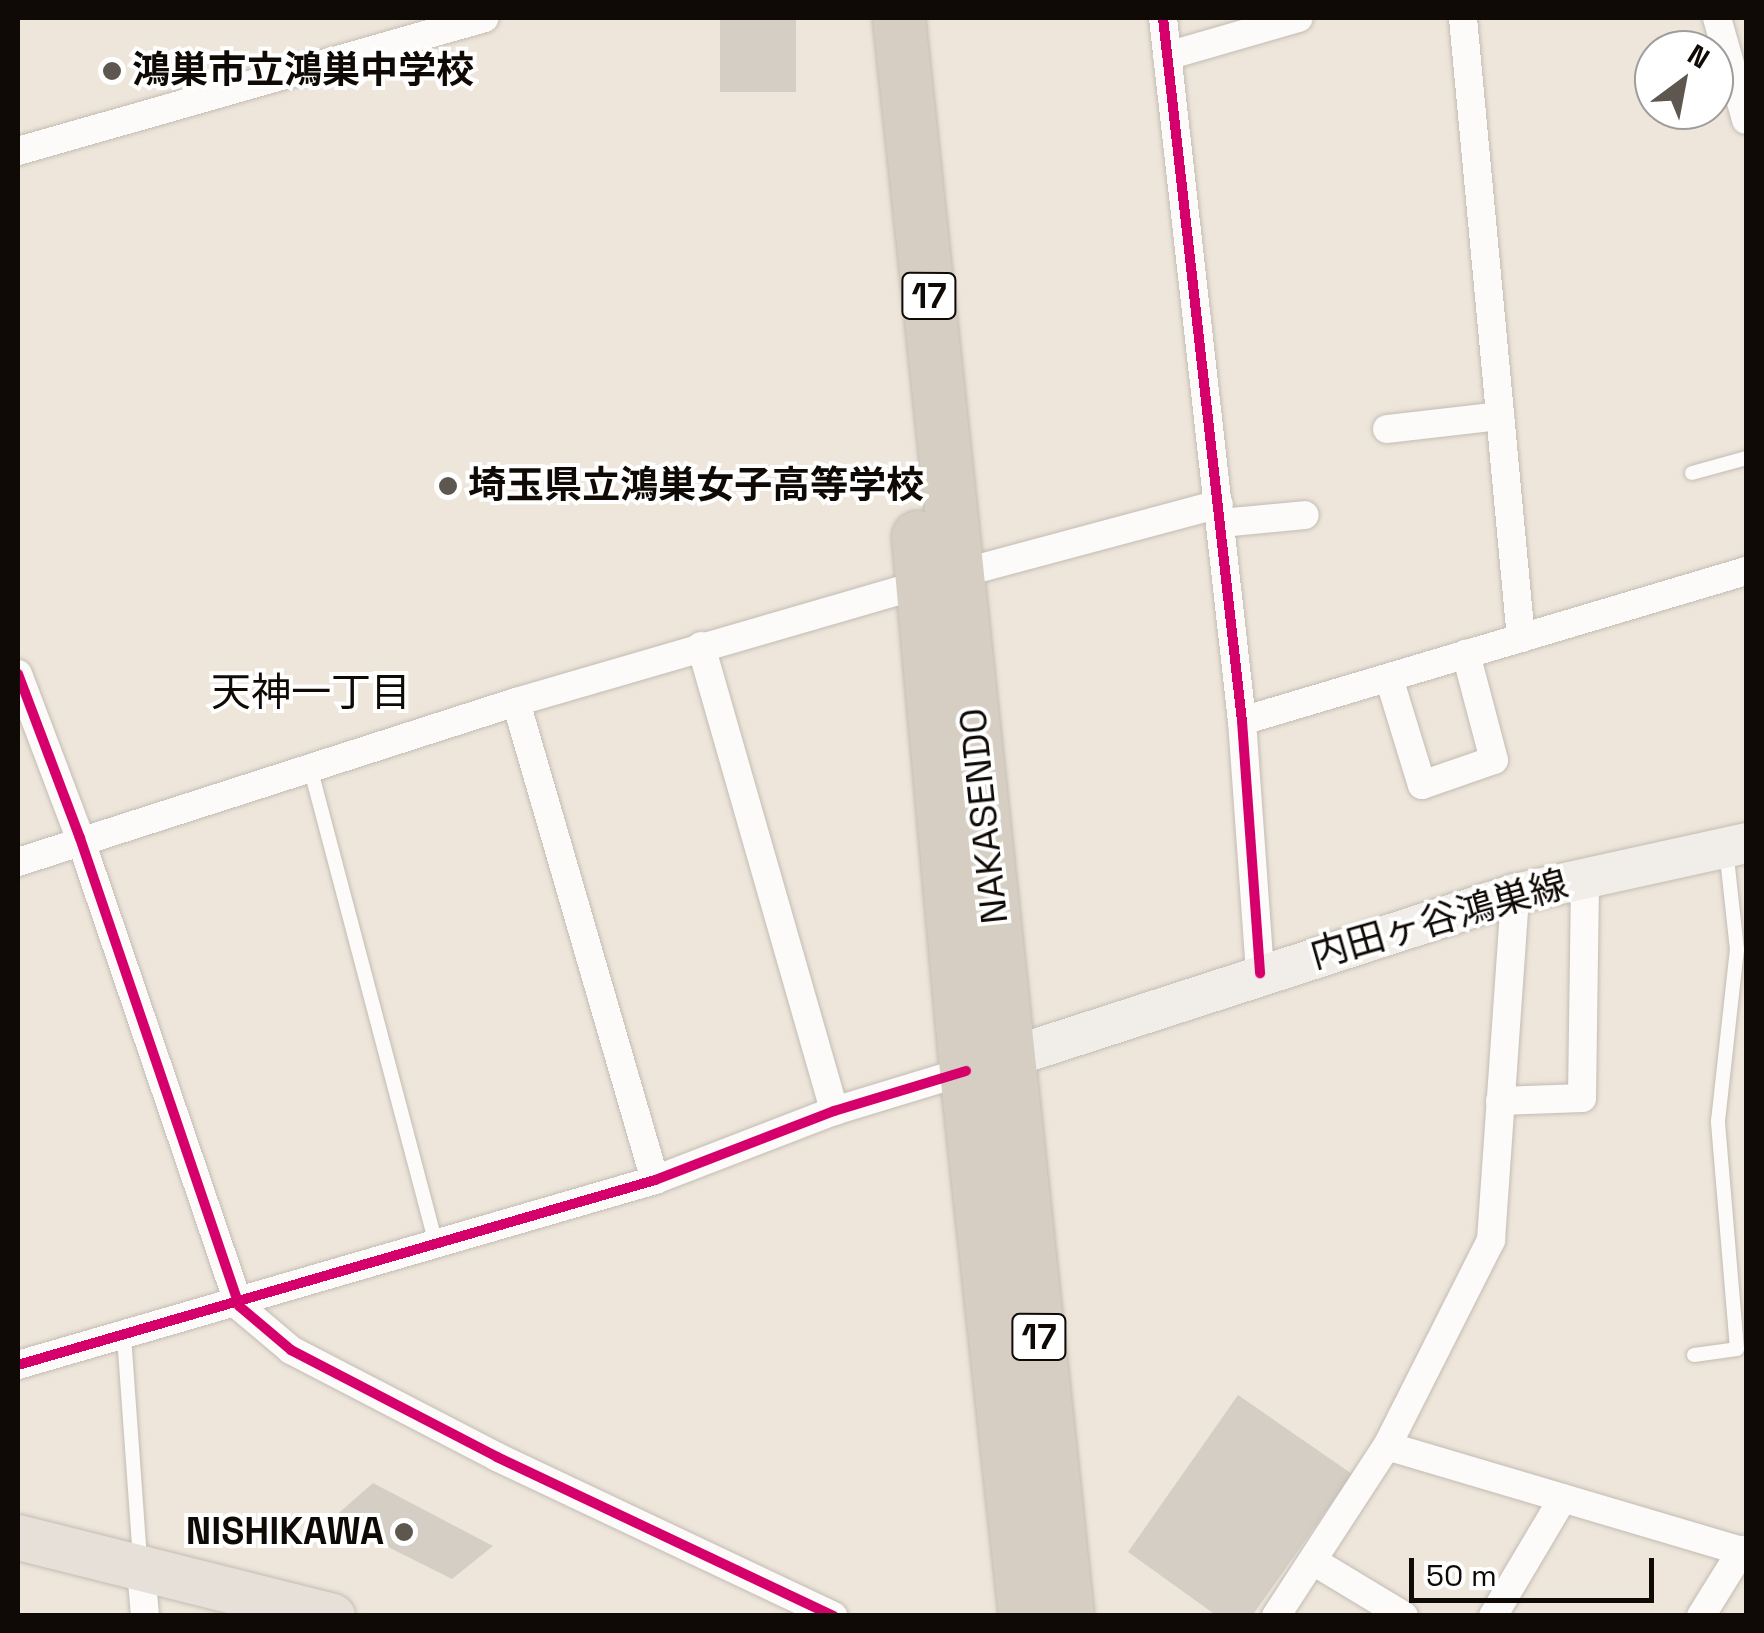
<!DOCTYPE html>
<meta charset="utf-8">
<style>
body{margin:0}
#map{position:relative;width:1764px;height:1633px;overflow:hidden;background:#eee6db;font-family:"Space Grotesk","Noto Sans JP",sans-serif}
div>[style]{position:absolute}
.building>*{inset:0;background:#d4cec5;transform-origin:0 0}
.roads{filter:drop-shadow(0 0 2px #c3bcb3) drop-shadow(0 0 2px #c3bcb3)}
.lane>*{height:14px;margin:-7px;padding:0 7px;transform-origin:7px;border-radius:7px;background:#fcfbfa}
.street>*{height:28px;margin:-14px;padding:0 14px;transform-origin:14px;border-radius:14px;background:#fcfbfa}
.secondary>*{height:40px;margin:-20px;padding:0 20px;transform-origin:20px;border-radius:20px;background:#f1eee9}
.primary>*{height:45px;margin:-22.5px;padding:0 22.5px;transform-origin:22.5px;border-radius:22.5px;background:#e6e0d8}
.highway>*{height:52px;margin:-26px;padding:0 26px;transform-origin:26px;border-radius:26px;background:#d6cec2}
.cycleway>*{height:10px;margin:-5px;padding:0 5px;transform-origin:5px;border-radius:5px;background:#d6006c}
.dots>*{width:28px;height:28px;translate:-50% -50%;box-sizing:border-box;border:5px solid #fff;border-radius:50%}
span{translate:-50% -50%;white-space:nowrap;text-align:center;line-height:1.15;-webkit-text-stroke:8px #fff;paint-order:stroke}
.shield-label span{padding:2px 8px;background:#fff;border:2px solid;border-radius:8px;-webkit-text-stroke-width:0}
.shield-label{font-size:35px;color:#0f0a05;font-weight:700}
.poi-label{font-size:38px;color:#0f0a05;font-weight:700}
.left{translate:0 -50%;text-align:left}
.right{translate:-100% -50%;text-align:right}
.street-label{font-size:38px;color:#0f0a05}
.neighbourhood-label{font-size:40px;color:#0f0a05}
.frame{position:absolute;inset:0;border:20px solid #0f0a05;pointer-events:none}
.north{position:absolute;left:1634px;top:30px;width:100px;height:100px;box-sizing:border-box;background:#fff;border:2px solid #9f9d9b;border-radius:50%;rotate:32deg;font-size:28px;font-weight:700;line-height:40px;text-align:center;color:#0f0a05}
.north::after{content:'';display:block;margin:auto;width:35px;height:45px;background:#5d5750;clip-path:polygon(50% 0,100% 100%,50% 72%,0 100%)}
.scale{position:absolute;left:1409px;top:1558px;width:245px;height:45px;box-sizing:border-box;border:5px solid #0f0a05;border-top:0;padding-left:12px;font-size:30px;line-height:35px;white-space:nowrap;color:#0f0a05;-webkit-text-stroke:8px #fff;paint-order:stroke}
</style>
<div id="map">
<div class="building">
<div style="left:720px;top:18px;width:76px;height:74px"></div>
<div style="clip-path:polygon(1238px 1395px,1352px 1474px,1252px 1616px,1217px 1616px,1128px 1552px)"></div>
<div style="clip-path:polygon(373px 1483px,493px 1546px,452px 1579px,332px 1519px)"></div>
</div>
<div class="roads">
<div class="lane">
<div style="left:1692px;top:473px;width:56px;rotate:-15.5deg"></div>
<div style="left:310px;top:767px;width:493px;rotate:75.2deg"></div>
<div style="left:124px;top:1336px;width:224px;rotate:85.9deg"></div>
<div style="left:1694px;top:1355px;width:43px;rotate:-7.9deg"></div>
<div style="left:1737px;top:1349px;width:229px;rotate:-94.8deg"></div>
<div style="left:1718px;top:1121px;width:172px;rotate:-83.7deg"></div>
<div style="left:1737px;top:950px;width:103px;rotate:-96.2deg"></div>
</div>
<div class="street">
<div style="left:1163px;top:18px;width:707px;rotate:83.59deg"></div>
<div style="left:1242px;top:721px;width:253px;rotate:85.9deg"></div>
<div style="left:1463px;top:18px;width:623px;rotate:84.66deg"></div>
<div style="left:1717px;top:18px;width:106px;rotate:74.1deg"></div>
<div style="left:1167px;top:56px;width:137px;rotate:-16.1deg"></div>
<div style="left:18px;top:151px;width:485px;rotate:-15.9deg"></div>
<div style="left:1387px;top:429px;width:114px;rotate:-6.6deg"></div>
<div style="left:1221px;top:523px;width:84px;rotate:-5.4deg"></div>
<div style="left:958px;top:574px;width:270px;rotate:-15deg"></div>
<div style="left:701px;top:646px;width:484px;rotate:74deg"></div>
<div style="left:18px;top:674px;width:175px;rotate:69.3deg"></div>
<div style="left:80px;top:838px;width:494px;rotate:71.2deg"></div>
<div style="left:239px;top:1306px;width:68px;rotate:40.2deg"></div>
<div style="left:291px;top:1350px;width:232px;rotate:27.4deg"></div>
<div style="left:497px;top:1457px;width:372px;rotate:25.3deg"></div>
<div style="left:1389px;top:678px;width:112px;rotate:72.9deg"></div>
<div style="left:1422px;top:785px;width:76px;rotate:-19.1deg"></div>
<div style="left:1494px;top:760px;width:110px;rotate:-104.8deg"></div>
<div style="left:516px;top:702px;width:498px;rotate:73.8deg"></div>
<div style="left:1242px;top:721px;width:526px;rotate:-16.57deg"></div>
<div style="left:18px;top:862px;width:523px;rotate:-17.81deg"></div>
<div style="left:516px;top:702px;width:424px;rotate:-16.2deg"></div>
<div style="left:1500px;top:1101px;width:82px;rotate:-2.1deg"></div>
<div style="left:1582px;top:1098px;width:221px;rotate:-89.2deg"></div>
<div style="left:18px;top:1365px;width:663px;rotate:-16.19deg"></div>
<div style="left:655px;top:1180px;width:192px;rotate:-21.1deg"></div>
<div style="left:834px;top:1111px;width:138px;rotate:-16.9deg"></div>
<div style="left:1387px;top:1446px;width:374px;rotate:16.5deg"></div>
<div style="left:1313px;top:1561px;width:106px;rotate:31.1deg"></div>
<div style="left:141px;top:1569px;width:47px;rotate:85.1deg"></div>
<div style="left:1276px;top:1616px;width:203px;rotate:-56.9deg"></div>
<div style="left:1387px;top:1446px;width:231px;rotate:-63.2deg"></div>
<div style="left:1491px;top:1240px;width:347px;rotate:-86deg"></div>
<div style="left:1493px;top:1616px;width:137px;rotate:-59.3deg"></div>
<div style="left:1701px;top:1616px;width:78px;rotate:-58.2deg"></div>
</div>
<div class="secondary">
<div style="left:983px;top:1066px;width:559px;rotate:-17.92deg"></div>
<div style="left:1515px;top:894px;width:237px;rotate:-12.4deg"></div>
</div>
<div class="primary">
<div style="left:18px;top:1537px;width:324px;rotate:14.1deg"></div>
</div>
<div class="highway">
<div style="left:899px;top:18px;width:1607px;rotate:83.96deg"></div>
<div style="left:918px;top:537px;width:536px;rotate:84.86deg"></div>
<div style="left:966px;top:1071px;width:548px;rotate:83.82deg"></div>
</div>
</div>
<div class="cycleway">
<div style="left:1163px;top:18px;width:707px;rotate:83.59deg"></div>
<div style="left:1242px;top:721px;width:253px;rotate:85.9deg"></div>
<div style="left:18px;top:674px;width:175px;rotate:69.3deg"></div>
<div style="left:80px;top:838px;width:494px;rotate:71.2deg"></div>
<div style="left:239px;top:1306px;width:68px;rotate:40.2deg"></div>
<div style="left:291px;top:1350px;width:232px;rotate:27.4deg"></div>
<div style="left:497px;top:1457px;width:372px;rotate:25.3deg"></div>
<div style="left:18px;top:1365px;width:663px;rotate:-16.19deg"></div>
<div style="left:655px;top:1180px;width:192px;rotate:-21.1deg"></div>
<div style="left:834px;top:1111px;width:138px;rotate:-16.9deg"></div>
</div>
<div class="dots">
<div style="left:112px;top:71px;background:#5d5750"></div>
<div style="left:448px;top:486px;background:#5d5750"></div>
<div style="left:404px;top:1532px;background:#5d5750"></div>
</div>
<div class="shield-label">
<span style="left:929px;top:296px">17</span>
<span style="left:1039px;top:1337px">17</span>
</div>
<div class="poi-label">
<span class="left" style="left:132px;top:71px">鴻巣市立鴻巣中学校</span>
<span class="left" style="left:468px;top:486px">埼玉県立鴻巣女子高等学校</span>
<span class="right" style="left:384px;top:1532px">NISHIKAWA</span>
</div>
<div class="street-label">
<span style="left:984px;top:816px;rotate:-96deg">NAKASENDO</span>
<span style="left:1439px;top:920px;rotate:-16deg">内田ヶ谷鴻巣線</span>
</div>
<div class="neighbourhood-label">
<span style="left:311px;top:693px">天神一丁目</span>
</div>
<div class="frame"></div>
<div class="north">N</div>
<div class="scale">50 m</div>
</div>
